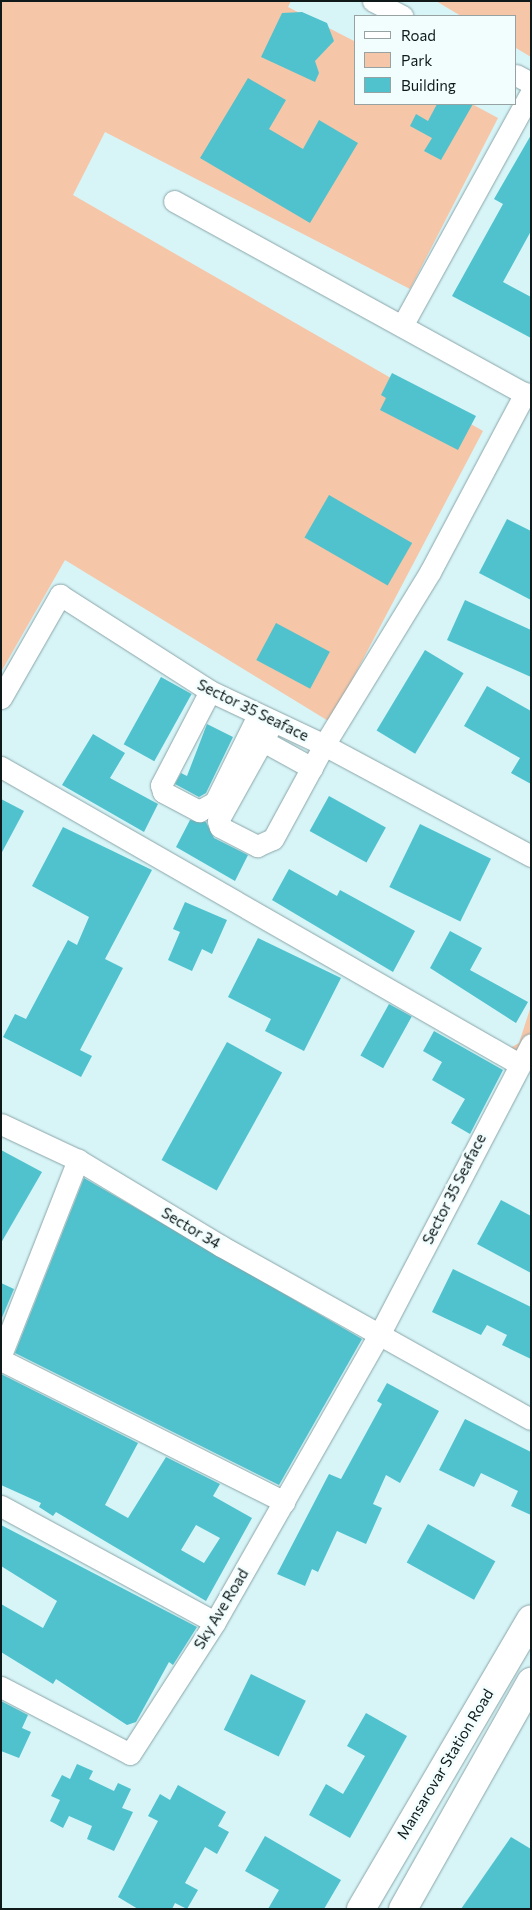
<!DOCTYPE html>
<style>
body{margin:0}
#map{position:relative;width:532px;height:1910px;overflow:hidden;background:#d7f4f7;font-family:Commissioner,sans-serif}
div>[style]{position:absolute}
.green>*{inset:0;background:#f6c6a8}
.building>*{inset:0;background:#4fc2ce;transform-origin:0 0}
.roads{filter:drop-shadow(0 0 1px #8aa5a8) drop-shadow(0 0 1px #8aa5a8)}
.street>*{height:21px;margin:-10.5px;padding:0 10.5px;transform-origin:10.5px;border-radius:10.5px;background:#fff}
.secondary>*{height:28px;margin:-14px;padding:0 14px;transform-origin:14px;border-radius:14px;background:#fff}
span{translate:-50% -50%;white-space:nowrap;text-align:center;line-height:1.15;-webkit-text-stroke:5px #f2fdfe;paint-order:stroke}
.street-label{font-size:15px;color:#0f191a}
.frame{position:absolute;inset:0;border:2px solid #0f191a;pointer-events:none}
.legend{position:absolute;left:354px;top:15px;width:162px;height:90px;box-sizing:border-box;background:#f2fdfe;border:1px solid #97a2a3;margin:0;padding:6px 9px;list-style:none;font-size:15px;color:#0f191a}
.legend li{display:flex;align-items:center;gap:10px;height:25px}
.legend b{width:25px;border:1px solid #97a2a3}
</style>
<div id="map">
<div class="green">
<div style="clip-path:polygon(1px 1px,291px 1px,288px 7px,356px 42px,356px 104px,472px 104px,498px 118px,410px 289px,105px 132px,73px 195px,483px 431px,330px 722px,65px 560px,1px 672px)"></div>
<div style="clip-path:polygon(436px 1px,531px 1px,531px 57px,516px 48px,516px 16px,461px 16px)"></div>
<div style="clip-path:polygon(531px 1006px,531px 1066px,505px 1051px,519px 1043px)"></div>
</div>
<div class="building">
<div style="clip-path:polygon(302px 12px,327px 23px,334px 41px,315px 61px,319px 73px,315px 82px,261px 57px,282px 13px)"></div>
<div style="clip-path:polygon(248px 78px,286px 100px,269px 129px,303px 149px,319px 120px,358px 143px,310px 223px,200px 158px)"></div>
<div style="clip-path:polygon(437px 104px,473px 104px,441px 160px,424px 151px,432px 138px,410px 126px,416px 114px,428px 121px)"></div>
<div style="clip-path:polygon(531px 135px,531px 231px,503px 282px,531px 297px,531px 338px,452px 296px,503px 204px,494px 199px)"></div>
<div style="clip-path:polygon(392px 373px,476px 416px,458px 450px,380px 410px,386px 398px,381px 395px)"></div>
<div style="left:329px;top:495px;width:96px;height:49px;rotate:30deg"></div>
<div style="clip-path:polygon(507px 519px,531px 531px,531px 600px,479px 573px)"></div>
<div style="clip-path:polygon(465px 600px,531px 630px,531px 677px,447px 640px)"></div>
<div style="left:276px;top:623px;width:61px;height:42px;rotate:28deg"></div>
<div style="left:425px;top:650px;width:45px;height:94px;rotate:31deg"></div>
<div style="left:161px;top:677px;width:35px;height:77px;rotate:29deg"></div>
<div style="clip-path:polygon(487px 686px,531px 711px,531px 784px,511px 773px,520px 758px,464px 726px)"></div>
<div style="clip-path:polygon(207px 724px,233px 737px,206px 793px,199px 797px,175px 784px,181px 773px,187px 776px)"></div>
<div style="clip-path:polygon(93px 734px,125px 753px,110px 778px,158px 804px,144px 832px,62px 785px)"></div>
<div style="left:329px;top:796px;width:65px;height:40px;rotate:29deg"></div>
<div style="clip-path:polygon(1px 799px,24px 811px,1px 854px)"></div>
<div style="clip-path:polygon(190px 820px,206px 822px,214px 838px,248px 855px,235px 881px,176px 847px)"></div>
<div style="left:420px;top:824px;width:79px;height:70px;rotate:26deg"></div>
<div style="clip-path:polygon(63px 827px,152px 870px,105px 959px,123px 968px,80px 1050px,92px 1056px,81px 1077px,3px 1037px,15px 1014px,26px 1019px,68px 940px,77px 945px,89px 917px,32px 886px)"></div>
<div style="clip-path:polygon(289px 869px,337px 896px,340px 890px,415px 931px,393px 972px,272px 900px)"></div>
<div style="clip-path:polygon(185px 902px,227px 920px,212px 954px,202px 949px,192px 971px,168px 960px,180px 932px,173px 929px)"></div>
<div style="clip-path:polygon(450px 931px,482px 948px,470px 970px,528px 1002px,516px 1023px,430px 968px)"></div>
<div style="clip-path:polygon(258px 938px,341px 978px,304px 1051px,265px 1031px,271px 1019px,228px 997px)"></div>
<div style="left:389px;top:1004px;width:26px;height:59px;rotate:29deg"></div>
<div style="clip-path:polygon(434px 1031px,503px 1070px,470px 1134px,451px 1123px,465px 1099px,432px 1080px,442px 1062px,423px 1051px)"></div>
<div style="left:227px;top:1042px;width:63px;height:135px;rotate:29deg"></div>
<div style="clip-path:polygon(1px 1150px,42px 1172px,1px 1243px)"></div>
<div style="clip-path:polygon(84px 1178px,362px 1339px,279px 1485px,15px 1353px)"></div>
<div style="clip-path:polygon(501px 1200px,531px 1216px,531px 1273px,477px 1244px)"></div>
<div style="clip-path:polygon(453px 1269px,531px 1307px,531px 1359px,502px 1345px,507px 1335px,487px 1325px,481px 1335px,432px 1312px)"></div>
<div style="clip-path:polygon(1px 1283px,14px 1289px,1px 1320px)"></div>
<div style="clip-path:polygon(evenodd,1px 1374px,138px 1443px,105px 1505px,128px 1518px,166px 1457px,220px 1484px,213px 1496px,252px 1518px,206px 1601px,56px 1512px,53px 1516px,39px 1507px,41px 1503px,1px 1485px,1px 1374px,196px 1525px,220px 1538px,204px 1563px,181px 1550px,196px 1525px)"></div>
<div style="clip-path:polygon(387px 1383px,439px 1411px,400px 1483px,386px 1475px,373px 1504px,382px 1508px,366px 1544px,337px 1531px,318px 1572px,312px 1569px,305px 1586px,277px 1574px,329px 1474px,341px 1479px,382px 1404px,377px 1401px)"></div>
<div style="clip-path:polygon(465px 1419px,531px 1452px,531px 1515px,511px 1506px,518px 1491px,481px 1473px,474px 1487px,439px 1470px)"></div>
<div style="left:428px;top:1524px;width:77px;height:44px;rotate:29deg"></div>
<div style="clip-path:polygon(1px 1525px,197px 1627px,173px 1665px,169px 1662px,136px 1722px,127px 1725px,56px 1679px,53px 1684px,1px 1652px,1px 1604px,43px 1628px,57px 1601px,1px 1566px)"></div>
<div style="left:251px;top:1674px;width:61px;height:62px;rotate:26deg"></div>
<div style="clip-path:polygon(1px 1701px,28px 1715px,22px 1728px,31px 1732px,19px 1758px,1px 1751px)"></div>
<div style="clip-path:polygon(366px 1713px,407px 1736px,350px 1838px,309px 1815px,326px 1784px,343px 1794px,365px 1756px,347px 1746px)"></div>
<div style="clip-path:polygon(77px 1764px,93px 1771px,89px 1779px,114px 1791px,118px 1783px,131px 1789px,122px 1808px,133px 1812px,114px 1851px,87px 1839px,92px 1826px,69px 1816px,63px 1828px,50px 1821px,60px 1800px,51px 1796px,62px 1775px,70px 1779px)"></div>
<div style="clip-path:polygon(178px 1785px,226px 1812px,218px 1826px,229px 1832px,217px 1854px,205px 1847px,185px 1883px,198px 1890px,187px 1909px,175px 1903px,172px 1909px,138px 1909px,118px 1897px,158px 1821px,148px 1816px,160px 1794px,170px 1800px)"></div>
<div style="clip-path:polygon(265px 1836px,341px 1880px,324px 1909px,268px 1909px,279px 1890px,245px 1871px)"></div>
<div style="clip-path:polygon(511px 1837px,531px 1849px,531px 1909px,461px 1909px)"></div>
</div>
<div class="roads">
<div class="street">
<div style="left:373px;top:1px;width:33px;rotate:27deg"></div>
<div style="left:516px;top:75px;width:17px;rotate:28deg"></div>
<div style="left:174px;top:201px;width:407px;rotate:28.8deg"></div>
<div style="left:402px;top:326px;width:267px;rotate:-61.1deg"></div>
<div style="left:210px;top:691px;width:106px;rotate:117.5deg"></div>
<div style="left:161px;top:785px;width:7px;rotate:74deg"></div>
<div style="left:163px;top:792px;width:41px;rotate:27.8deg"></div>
<div style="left:199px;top:811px;width:18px;rotate:-29deg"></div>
<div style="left:215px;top:802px;width:97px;rotate:-63.7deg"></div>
<div style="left:1px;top:698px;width:119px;rotate:-60.2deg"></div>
<div style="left:60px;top:595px;width:178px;rotate:32.6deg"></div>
<div style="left:210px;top:691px;width:126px;rotate:25.3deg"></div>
<div style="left:324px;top:745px;width:235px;rotate:28.2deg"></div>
<div style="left:273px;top:722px;width:113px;rotate:119.1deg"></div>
<div style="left:218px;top:821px;width:6px;rotate:72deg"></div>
<div style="left:220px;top:827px;width:42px;rotate:27.2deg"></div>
<div style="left:257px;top:846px;width:17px;rotate:-24deg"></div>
<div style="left:273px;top:839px;width:107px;rotate:-61.5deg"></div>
<div style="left:324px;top:745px;width:203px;rotate:-58.5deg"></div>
<div style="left:430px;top:572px;width:203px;rotate:-62deg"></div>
<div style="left:263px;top:741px;width:56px;rotate:28.9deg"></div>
<div style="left:1px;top:767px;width:597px;rotate:29.83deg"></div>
<div style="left:1px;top:1124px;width:85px;rotate:25.1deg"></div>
<div style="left:78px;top:1160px;width:167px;rotate:31deg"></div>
<div style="left:221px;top:1246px;width:355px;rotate:29.2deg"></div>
<div style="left:1px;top:1355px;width:210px;rotate:-68.5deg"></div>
<div style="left:1px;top:1360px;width:317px;rotate:26.6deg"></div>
<div style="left:1px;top:1506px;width:243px;rotate:28.5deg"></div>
<div style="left:1px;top:1687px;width:145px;rotate:27.4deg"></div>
<div style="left:130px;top:1754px;width:157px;rotate:-57.2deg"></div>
<div style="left:215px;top:1622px;width:331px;rotate:-60.3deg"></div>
<div style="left:379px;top:1335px;width:328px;rotate:-62.4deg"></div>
</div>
<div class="secondary">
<div style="left:361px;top:1909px;width:336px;rotate:-59.6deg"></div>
<div style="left:403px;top:1909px;width:261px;rotate:-60.6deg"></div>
</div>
</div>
<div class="street-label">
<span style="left:253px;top:710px;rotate:26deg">Sector 35 Seaface</span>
<span style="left:454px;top:1189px;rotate:-63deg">Sector 35 Seaface</span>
<span style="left:191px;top:1228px;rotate:31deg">Sector 34</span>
<span style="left:221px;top:1609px;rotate:-59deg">Sky Ave Road</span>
<span style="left:445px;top:1764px;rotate:-59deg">Mansarovar Station Road</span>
</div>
<div class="frame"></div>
<ul class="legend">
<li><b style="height:6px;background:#fff"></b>Road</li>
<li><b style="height:14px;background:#f6c6a8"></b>Park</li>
<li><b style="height:14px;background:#4fc2ce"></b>Building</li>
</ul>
</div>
